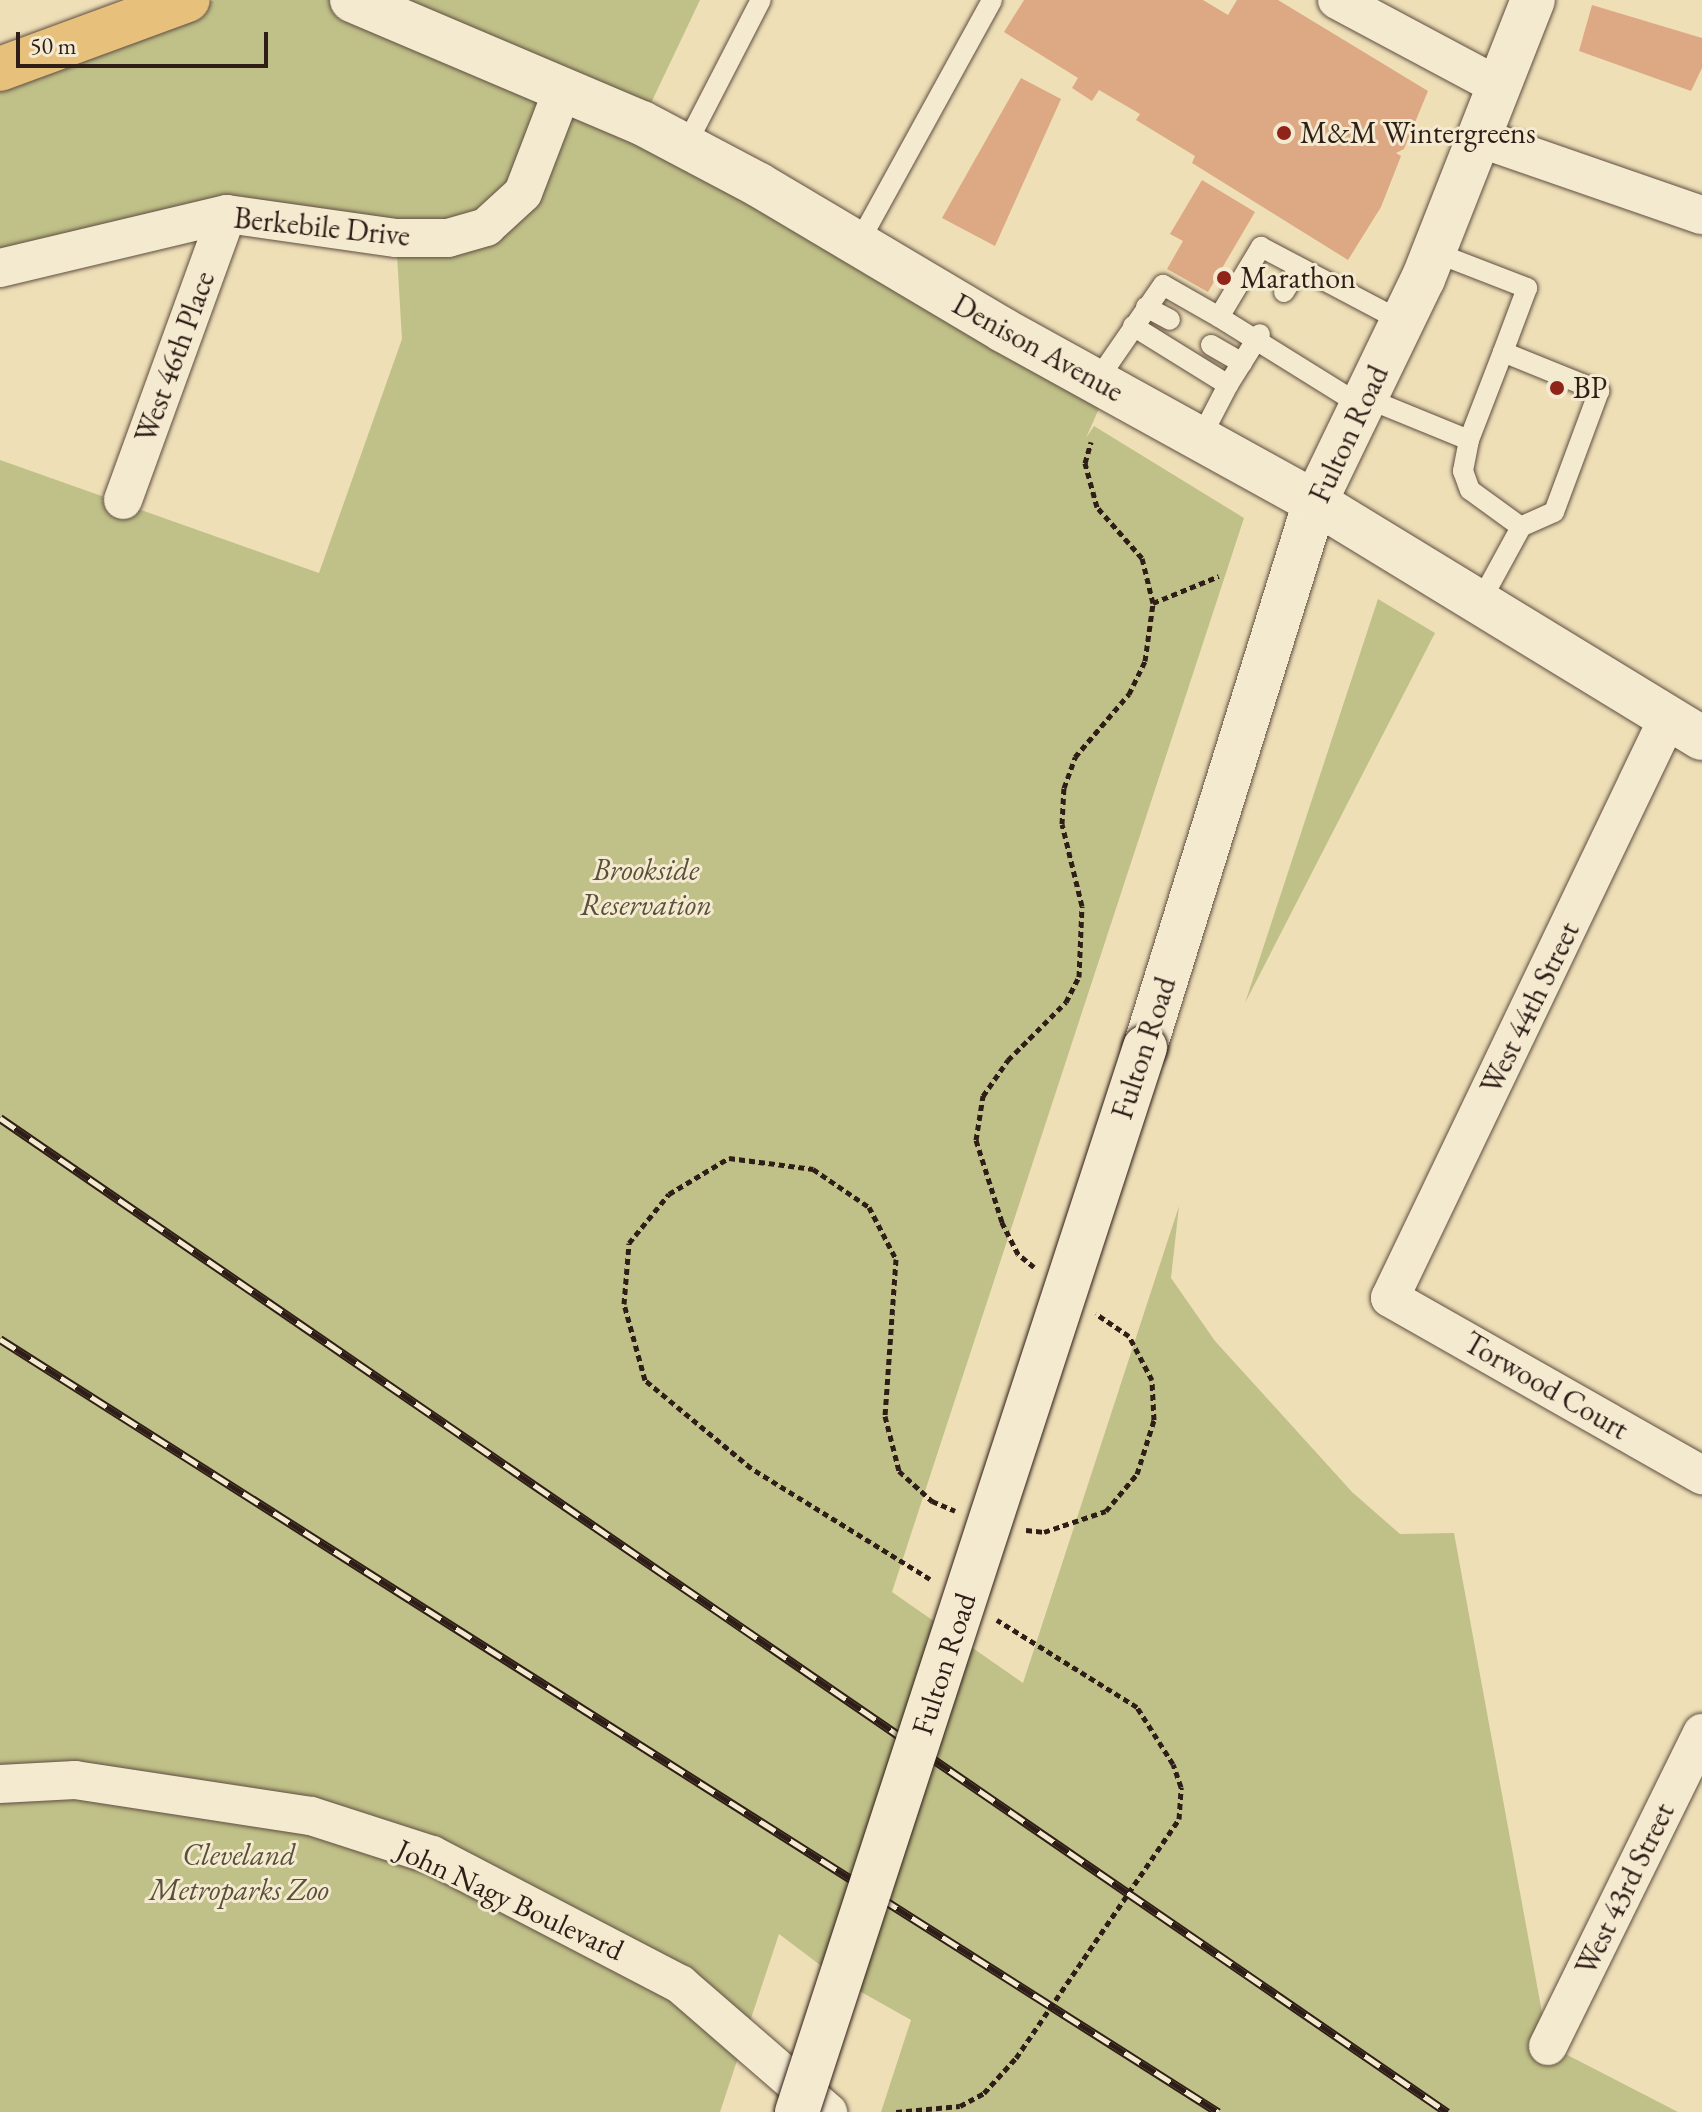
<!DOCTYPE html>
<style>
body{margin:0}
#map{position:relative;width:1702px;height:2112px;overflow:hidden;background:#eedfb7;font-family:"EB Garamond",serif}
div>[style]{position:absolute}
.green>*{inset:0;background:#c0c089}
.building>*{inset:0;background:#dda984}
.path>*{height:5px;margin-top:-2.5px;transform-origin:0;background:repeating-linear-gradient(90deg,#2f1e18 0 6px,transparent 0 10px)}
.roads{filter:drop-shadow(0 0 2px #5f4e40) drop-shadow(0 0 2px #5f4e40)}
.service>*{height:20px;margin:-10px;padding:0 10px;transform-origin:10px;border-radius:10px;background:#f4ead0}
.minor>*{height:38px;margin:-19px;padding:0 19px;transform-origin:19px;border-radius:19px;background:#f4ead0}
.secondary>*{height:44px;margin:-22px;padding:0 22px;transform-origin:22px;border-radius:22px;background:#f4ead0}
.motorway>*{height:44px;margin:-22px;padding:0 22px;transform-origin:22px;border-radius:22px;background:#e7c07c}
.rail>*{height:9px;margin-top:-4.5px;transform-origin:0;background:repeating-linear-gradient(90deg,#f4ead0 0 18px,#2f1e18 0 36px);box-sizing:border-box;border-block:2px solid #2f1e18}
.bridges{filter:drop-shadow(0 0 2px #2f1e18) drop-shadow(0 0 2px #2f1e18)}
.secondary-bridge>*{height:44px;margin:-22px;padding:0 22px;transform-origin:22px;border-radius:22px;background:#f4ead0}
.dots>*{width:22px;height:22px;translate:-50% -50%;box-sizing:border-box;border:4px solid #f4ead0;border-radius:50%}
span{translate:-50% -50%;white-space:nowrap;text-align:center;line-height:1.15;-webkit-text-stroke:6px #f4ead0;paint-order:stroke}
.poi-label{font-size:30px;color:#2f1e18}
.left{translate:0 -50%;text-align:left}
.street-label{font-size:30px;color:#2f1e18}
.park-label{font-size:30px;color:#5a4f3a;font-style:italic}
.scale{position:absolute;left:16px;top:32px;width:252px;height:36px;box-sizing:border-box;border:4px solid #2f1e18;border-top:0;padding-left:10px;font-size:24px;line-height:28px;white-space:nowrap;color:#2f1e18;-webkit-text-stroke:6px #f4ead0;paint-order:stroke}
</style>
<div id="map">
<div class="green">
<div style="clip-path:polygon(215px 0,700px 0,642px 122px,1108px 388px,1086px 438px,1094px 426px,1244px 518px,892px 1592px,1023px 1683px,1179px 1206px,1171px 1278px,1215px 1341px,1352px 1492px,1400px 1534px,1454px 1533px,1548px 2045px,1678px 2112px,881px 2112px,911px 2020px,840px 1980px,779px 1934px,720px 2112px,0 2112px,0 460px,319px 573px,402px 339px,396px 239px,227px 214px,0 268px,0 69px)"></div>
<div style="clip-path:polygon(1378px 599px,1435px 633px,1245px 1003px)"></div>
</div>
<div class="building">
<div style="clip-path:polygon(1024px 0,1203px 0,1228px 15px,1237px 0,1278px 0,1428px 91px,1404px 149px,1396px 153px,1401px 156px,1381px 207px,1348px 260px,1192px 163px,1195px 156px,1136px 120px,1140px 114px,1099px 90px,1092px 101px,1072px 88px,1078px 78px,1004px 32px)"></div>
<div style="clip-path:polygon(1592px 5px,1702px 38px,1702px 68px,1691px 91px,1579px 51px)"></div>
<div style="clip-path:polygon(1021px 78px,1061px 99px,995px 246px,942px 218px)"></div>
<div style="clip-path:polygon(1202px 180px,1255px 212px,1208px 292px,1167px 269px,1183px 241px,1170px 234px)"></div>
</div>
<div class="path">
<div style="left:1153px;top:603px;width:71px;rotate:-22.2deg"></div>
<div style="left:1034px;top:1267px;width:21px;rotate:-141deg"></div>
<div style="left:1018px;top:1254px;width:36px;rotate:-117deg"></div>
<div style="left:1002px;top:1222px;width:86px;rotate:-107.6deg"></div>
<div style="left:976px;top:1140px;width:45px;rotate:-81deg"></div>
<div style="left:983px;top:1096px;width:44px;rotate:-55.2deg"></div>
<div style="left:1008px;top:1060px;width:82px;rotate:-45deg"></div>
<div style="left:1066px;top:1002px;width:28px;rotate:-63deg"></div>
<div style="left:1079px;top:977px;width:71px;rotate:-87.6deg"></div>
<div style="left:1082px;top:906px;width:84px;rotate:-103.7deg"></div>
<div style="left:1062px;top:824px;width:36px;rotate:-87deg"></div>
<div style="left:1064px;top:788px;width:33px;rotate:-70deg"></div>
<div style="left:1075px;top:757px;width:83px;rotate:-49.4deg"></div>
<div style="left:1129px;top:694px;width:37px;rotate:-64deg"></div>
<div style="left:1145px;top:661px;width:59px;rotate:-82.1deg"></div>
<div style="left:1153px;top:603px;width:46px;rotate:-103.7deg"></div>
<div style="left:1142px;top:558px;width:68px;rotate:-131.4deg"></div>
<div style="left:1097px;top:507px;width:46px;rotate:-105.3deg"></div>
<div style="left:1085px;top:463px;width:22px;rotate:-74deg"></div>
<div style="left:1026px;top:1530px;width:18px;rotate:6deg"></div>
<div style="left:1044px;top:1532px;width:65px;rotate:-18.7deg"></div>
<div style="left:1106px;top:1511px;width:48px;rotate:-50deg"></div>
<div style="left:1137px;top:1474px;width:57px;rotate:-72.5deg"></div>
<div style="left:1154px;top:1420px;width:40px;rotate:-92.9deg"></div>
<div style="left:1152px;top:1380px;width:50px;rotate:-117.6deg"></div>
<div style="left:1129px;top:1336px;width:40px;rotate:-146deg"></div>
<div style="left:930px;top:1579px;width:211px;rotate:-148.2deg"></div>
<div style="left:751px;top:1468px;width:138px;rotate:-140.3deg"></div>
<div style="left:645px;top:1380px;width:79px;rotate:-105.4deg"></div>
<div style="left:624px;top:1304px;width:61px;rotate:-85.3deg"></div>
<div style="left:629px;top:1243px;width:63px;rotate:-50.8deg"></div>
<div style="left:669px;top:1194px;width:70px;rotate:-31deg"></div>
<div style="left:729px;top:1158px;width:85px;rotate:7.5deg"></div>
<div style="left:813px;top:1169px;width:68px;rotate:34.2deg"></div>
<div style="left:869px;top:1207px;width:59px;rotate:62.6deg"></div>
<div style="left:896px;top:1259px;width:157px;rotate:94deg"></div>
<div style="left:885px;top:1416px;width:57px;rotate:75.7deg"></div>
<div style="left:899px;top:1471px;width:45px;rotate:42.3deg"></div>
<div style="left:932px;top:1501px;width:25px;rotate:23deg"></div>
<div style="left:896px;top:2112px;width:64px;rotate:-5.4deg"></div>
<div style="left:960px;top:2106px;width:27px;rotate:-28deg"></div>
<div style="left:984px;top:2093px;width:47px;rotate:-47.6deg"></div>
<div style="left:1016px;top:2058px;width:289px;rotate:-55.7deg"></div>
<div style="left:1179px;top:1819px;width:32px;rotate:-86deg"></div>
<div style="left:1181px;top:1787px;width:24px;rotate:-109deg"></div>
<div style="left:1173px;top:1764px;width:67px;rotate:-122.3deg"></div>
<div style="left:1137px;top:1707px;width:165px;rotate:-148.1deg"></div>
</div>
<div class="roads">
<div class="service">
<div style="left:686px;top:145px;width:163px;rotate:-62.7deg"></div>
<div style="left:858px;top:244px;width:278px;rotate:-61.2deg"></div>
<div style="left:1434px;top:252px;width:100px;rotate:21.2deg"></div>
<div style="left:1527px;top:288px;width:68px;rotate:110.6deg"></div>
<div style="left:1503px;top:352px;width:104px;rotate:22.1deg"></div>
<div style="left:1599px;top:391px;width:129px;rotate:110.4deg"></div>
<div style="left:1554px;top:512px;width:36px;rotate:156deg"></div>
<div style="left:1521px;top:527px;width:90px;rotate:118.6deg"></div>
<div style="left:1284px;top:292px;width:28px;rotate:-58deg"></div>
<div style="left:1146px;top:307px;width:27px;rotate:28deg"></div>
<div style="left:1219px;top:317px;width:168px;rotate:31.9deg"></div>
<div style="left:1133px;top:326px;width:112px;rotate:31.8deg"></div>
<div style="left:1228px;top:385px;width:60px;rotate:-57.9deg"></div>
<div style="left:1211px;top:345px;width:36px;rotate:30deg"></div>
<div style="left:1096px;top:382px;width:118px;rotate:-55.4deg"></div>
<div style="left:1163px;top:285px;width:64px;rotate:29.7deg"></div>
<div style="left:1219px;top:317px;width:82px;rotate:-59deg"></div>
<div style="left:1261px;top:247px;width:161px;rotate:27.8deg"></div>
<div style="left:1366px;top:398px;width:111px;rotate:22.2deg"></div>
<div style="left:1469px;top:440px;width:94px;rotate:-68.9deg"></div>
<div style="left:1200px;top:439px;width:61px;rotate:-62.6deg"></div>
<div style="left:1469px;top:440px;width:32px;rotate:101deg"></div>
<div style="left:1463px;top:471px;width:20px;rotate:70deg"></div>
<div style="left:1470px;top:490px;width:63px;rotate:36deg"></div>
</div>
<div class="minor">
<div style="left:1337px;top:0;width:185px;rotate:28.1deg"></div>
<div style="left:1482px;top:139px;width:233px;rotate:19.1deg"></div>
<div style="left:0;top:268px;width:233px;rotate:-13.4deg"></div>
<div style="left:227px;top:214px;width:171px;rotate:8.1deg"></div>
<div style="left:396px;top:238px;width:52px"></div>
<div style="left:448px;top:238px;width:40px;rotate:-16deg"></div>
<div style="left:486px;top:227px;width:50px;rotate:-42.6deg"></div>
<div style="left:523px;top:193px;width:111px;rotate:-69deg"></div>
<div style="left:123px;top:500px;width:304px;rotate:-70deg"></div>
<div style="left:1668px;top:718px;width:643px;rotate:115.61deg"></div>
<div style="left:1390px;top:1298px;width:359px;rotate:29.6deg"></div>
<div style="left:0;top:1784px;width:75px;rotate:-3.1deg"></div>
<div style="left:75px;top:1780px;width:239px;rotate:8.7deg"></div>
<div style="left:311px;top:1816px;width:127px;rotate:17.9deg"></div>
<div style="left:432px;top:1855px;width:280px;rotate:27.5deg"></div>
<div style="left:680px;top:1984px;width:196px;rotate:40.9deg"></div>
<div style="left:1548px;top:2046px;width:349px;rotate:-63.8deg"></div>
</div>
<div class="secondary">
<div style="left:352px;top:0;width:315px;rotate:23deg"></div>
<div style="left:642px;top:123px;width:132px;rotate:27.9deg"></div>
<div style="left:759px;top:185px;width:284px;rotate:30.7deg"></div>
<div style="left:1003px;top:330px;width:356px;rotate:28.9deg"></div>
<div style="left:1315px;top:502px;width:453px;rotate:31.4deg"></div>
<div style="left:1145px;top:1047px;width:571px;rotate:-72.68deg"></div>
<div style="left:1315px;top:502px;width:248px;rotate:-64.2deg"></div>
<div style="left:1423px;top:279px;width:300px;rotate:-68.5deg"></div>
</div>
<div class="motorway">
<div style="left:0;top:69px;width:200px;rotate:-20.2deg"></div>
</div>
</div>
<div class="rail">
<div style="left:0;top:1118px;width:1756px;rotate:34.49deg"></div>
<div style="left:0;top:1339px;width:1443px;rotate:32.4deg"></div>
</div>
<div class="bridges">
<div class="secondary-bridge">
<div style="left:797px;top:2112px;width:1120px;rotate:-71.9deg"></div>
</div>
</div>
<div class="dots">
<div style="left:1284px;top:133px;background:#8f2418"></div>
<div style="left:1224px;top:278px;background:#8f2418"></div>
<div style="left:1557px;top:388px;background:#8f2418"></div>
</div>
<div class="poi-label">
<span class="left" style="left:1300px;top:133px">M&amp;M Wintergreens</span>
<span class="left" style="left:1240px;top:278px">Marathon</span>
<span class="left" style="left:1573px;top:388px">BP</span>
</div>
<div class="street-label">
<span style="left:322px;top:227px;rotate:6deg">Berkebile Drive</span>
<span style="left:1038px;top:348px;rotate:29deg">Denison Avenue</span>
<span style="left:175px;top:357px;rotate:-70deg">West 46th Place</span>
<span style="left:1349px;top:434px;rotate:-65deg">Fulton Road</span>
<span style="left:1530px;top:1008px;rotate:-64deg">West 44th Street</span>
<span style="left:1144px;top:1048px;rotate:-72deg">Fulton Road</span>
<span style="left:1546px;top:1386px;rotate:30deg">Torwood Court</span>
<span style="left:944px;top:1664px;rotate:-72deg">Fulton Road</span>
<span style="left:1625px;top:1889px;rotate:-64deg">West 43rd Street</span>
<span style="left:510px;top:1900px;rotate:25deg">John Nagy Boulevard</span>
</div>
<div class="park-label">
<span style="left:646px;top:887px">Brookside<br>Reservation</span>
<span style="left:239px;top:1872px">Cleveland<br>Metroparks Zoo</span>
</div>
<div class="scale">50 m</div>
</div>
